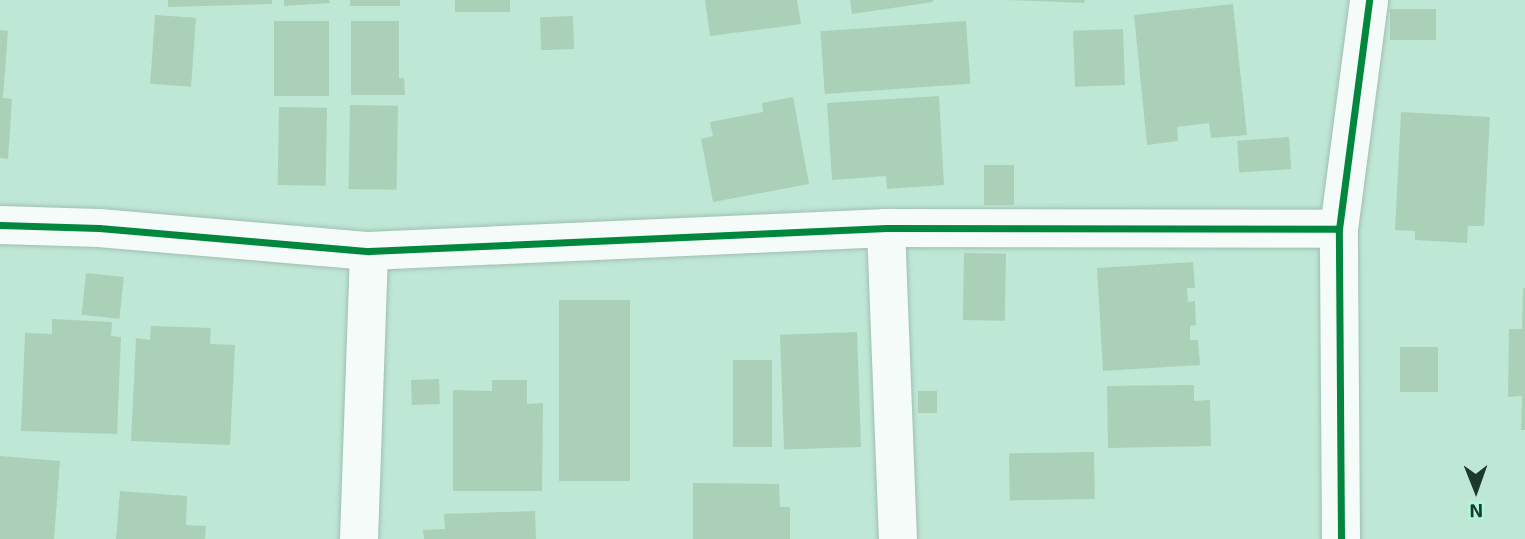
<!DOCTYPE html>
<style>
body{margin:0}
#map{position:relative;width:1525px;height:539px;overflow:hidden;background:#bfe7d6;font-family:"Exo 2",sans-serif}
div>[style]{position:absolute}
.building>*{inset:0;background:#aad0b7;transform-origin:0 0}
.roads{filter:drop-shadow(0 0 2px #9fbfb2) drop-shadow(0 0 2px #9fbfb2)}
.minor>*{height:38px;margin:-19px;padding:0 19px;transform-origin:19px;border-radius:19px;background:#f5fbf9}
.cycleway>*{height:7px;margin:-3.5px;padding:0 3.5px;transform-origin:3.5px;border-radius:3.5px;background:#00873e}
span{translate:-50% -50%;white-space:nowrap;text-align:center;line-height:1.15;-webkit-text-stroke:7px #aef8d9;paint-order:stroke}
.north{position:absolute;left:1441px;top:455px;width:70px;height:70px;-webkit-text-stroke:5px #aef8d9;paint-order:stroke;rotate:179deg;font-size:19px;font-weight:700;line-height:28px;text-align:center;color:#1b392e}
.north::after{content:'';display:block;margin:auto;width:24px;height:32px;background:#1b392e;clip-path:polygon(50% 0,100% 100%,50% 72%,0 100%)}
</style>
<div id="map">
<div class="building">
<div style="clip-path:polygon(168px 0,272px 0,272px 4px,168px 7px)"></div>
<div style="clip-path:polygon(284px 0,329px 0,330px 3px,284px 6px)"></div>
<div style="left:350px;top:0;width:50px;height:6px"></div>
<div style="left:455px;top:0;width:55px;height:12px"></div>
<div style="clip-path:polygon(705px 0,797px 0,801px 24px,710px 36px)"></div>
<div style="clip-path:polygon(850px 0,933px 0,933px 2px,852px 14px)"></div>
<div style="clip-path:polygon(1007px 0,1085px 0,1084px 3px)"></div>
<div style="clip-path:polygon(1233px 4px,1247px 135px,1211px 138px,1209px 123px,1177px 127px,1178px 141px,1147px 145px,1134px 15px)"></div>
<div style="left:1390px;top:9px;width:46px;height:31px"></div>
<div style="left:155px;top:15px;width:41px;height:69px;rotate:4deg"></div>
<div style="left:573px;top:16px;width:33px;height:33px;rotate:88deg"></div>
<div style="left:274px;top:21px;width:55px;height:75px"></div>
<div style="clip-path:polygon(351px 21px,399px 21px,399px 78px,404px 78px,405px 95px,351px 95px)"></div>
<div style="left:966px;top:21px;width:63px;height:146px;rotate:86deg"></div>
<div style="left:1123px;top:29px;width:56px;height:50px;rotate:88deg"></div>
<div style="clip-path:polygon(0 30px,8px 31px,3px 98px,12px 99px,8px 159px,0 158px)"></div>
<div style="clip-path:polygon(939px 96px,944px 185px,887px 189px,886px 176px,832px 180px,827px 103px)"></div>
<div style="clip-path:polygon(793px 97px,809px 184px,713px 202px,701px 139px,713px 136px,710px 122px,763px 112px,762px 103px)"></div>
<div style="left:350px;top:105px;width:48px;height:84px;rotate:1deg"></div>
<div style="left:279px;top:107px;width:48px;height:78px;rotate:1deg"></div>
<div style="clip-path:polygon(1401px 112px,1490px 117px,1484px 226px,1468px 226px,1467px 243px,1415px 240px,1415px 231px,1395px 230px)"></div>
<div style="left:1289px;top:137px;width:32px;height:52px;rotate:86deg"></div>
<div style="left:984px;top:165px;width:30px;height:40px"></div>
<div style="left:964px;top:253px;width:42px;height:67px;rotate:1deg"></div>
<div style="clip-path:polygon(1193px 262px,1195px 288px,1187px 288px,1188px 302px,1195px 301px,1196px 325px,1190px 326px,1190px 340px,1198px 340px,1200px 365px,1103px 371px,1097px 268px)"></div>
<div style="left:86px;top:273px;width:38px;height:42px;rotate:6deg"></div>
<div style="clip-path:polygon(1523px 288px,1525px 288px,1525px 430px,1521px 430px,1522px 396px,1508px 397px,1509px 329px,1522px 329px)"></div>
<div style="left:630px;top:300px;width:181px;height:71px;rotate:90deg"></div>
<div style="clip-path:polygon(52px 319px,112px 322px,111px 336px,121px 337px,117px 434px,21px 431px,25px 333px,52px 334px)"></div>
<div style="clip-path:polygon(151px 326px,211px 328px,210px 344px,235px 345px,230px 445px,131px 441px,136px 338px,150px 340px)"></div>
<div style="left:857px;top:332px;width:115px;height:77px;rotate:88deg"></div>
<div style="left:1400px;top:347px;width:38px;height:45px"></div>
<div style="left:733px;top:360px;width:39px;height:87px"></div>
<div style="left:439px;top:379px;width:25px;height:28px;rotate:88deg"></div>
<div style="clip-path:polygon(492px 380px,527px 380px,527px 404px,543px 403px,542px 491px,453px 491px,453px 390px,492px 391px)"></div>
<div style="clip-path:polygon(1194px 385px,1194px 401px,1210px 400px,1211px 446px,1108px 448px,1107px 386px)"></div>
<div style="left:918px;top:391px;width:19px;height:22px"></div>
<div style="left:1094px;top:452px;width:47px;height:85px;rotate:89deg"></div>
<div style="clip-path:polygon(0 456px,60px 461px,54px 539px,0 539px)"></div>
<div style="clip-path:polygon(693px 483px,779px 484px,780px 507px,790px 507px,790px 539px,693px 539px)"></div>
<div style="clip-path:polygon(120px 491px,187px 496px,186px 525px,206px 526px,205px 539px,116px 539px)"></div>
<div style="clip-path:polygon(535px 511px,536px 539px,424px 539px,423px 530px,445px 529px,444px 514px)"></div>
</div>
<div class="roads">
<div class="minor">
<div style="left:0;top:225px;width:99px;rotate:1.7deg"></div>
<div style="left:99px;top:228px;width:271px;rotate:4.9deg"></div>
<div style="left:369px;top:251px;width:518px;rotate:-2.55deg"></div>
<div style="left:886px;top:228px;width:453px;rotate:0.1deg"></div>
<div style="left:886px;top:228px;width:311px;rotate:87.8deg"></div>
<div style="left:359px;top:539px;width:288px;rotate:-88deg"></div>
<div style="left:1341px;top:539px;width:310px;rotate:-90.4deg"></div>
<div style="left:1339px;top:229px;width:231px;rotate:-82.5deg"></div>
</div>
</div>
<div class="cycleway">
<div style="left:0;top:225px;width:99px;rotate:1.7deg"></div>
<div style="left:99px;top:228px;width:271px;rotate:4.9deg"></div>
<div style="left:369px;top:251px;width:518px;rotate:-2.55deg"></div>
<div style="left:886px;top:228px;width:453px;rotate:0.1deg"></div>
<div style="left:1341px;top:539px;width:310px;rotate:-90.4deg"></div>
<div style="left:1339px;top:229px;width:231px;rotate:-82.5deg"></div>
</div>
<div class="north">N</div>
</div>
